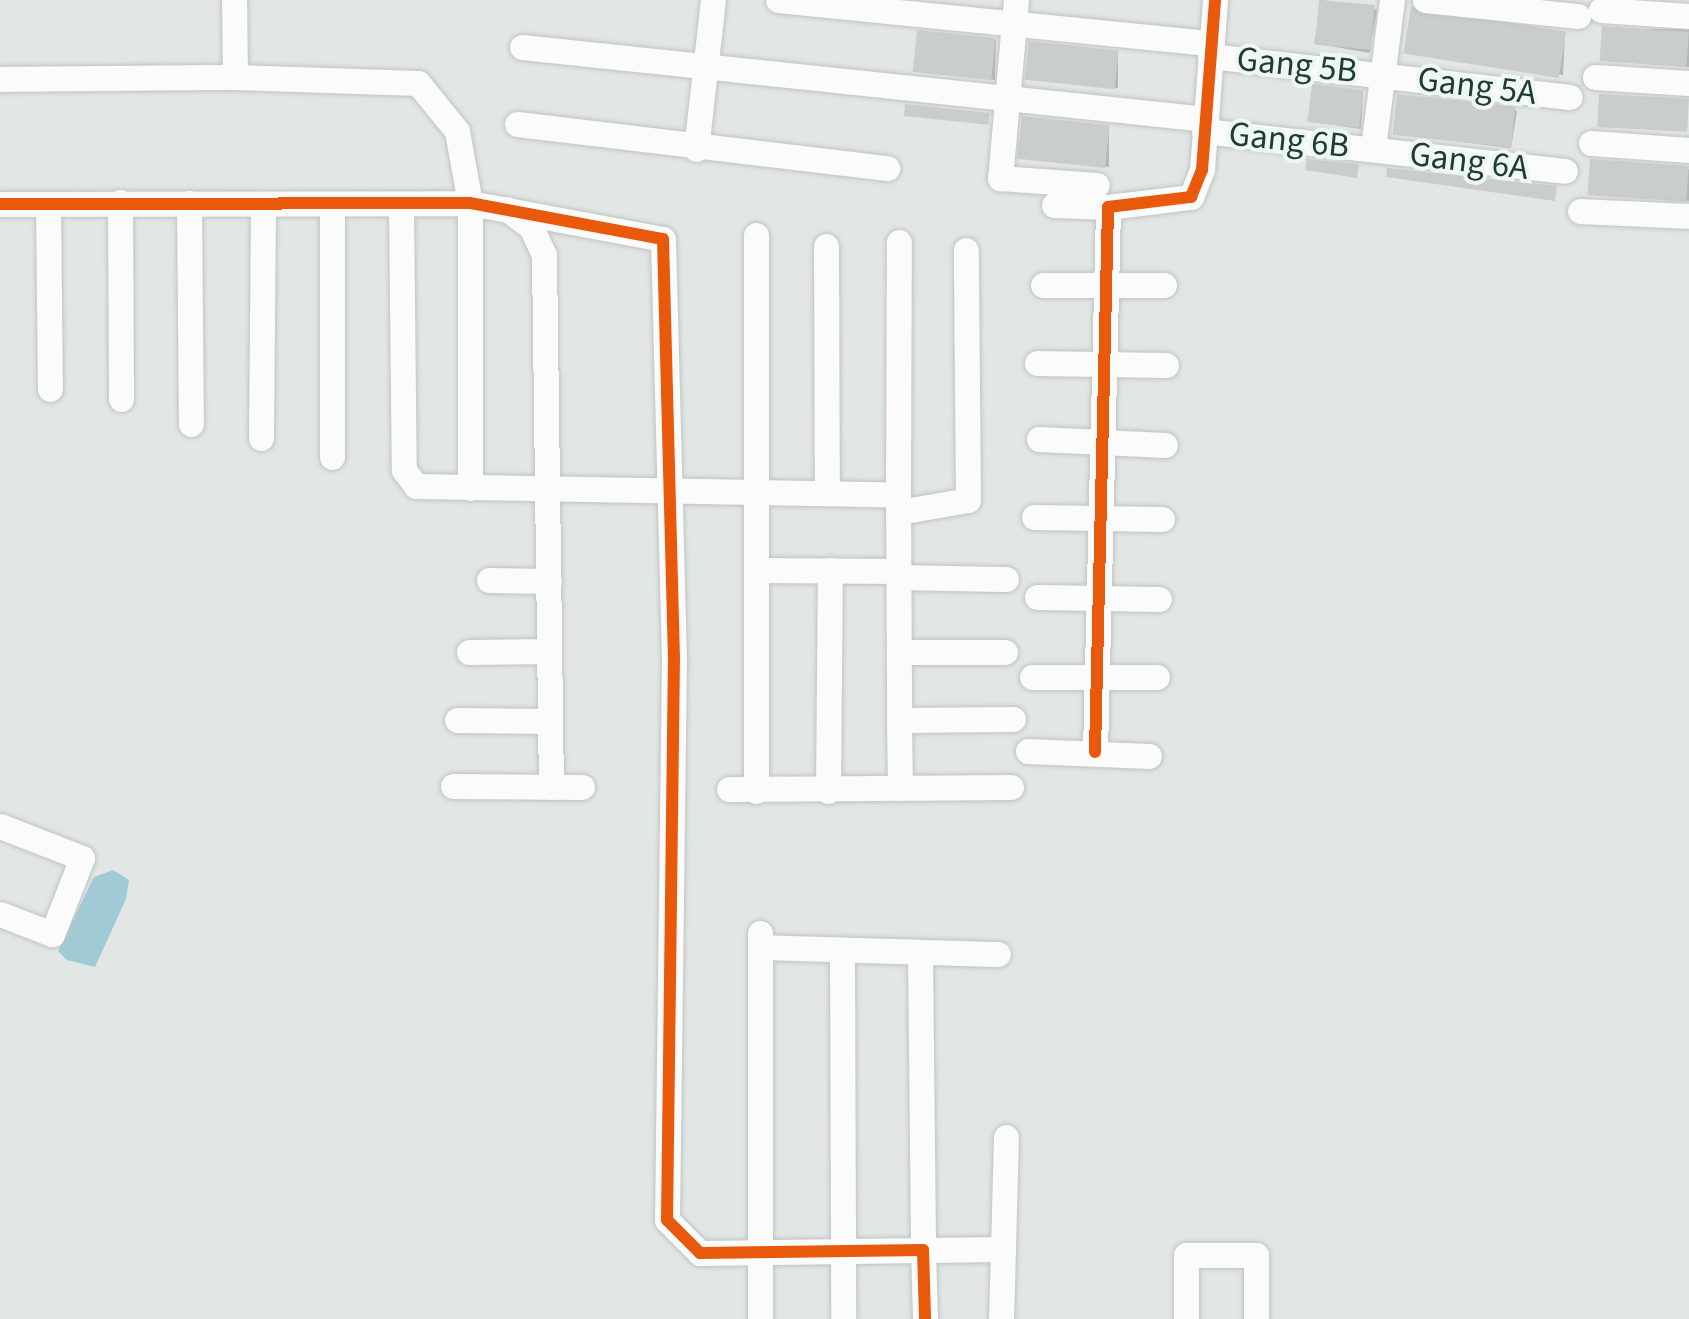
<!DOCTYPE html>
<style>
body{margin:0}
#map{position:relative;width:1689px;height:1319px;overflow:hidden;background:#e2e7e5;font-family:"Source Sans 3",sans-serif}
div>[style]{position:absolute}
.water>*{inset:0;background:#a1cad7}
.shadow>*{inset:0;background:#0003;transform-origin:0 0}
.building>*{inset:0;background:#c9cecc;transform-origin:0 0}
.roads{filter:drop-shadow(0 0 2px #bfc4c2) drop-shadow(0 0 2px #bfc4c2)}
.minor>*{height:25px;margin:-12.5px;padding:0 12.5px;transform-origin:12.5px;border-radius:12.5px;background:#fbfbfb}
.cycleway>*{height:12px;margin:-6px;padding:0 6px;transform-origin:6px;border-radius:6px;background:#e8590c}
span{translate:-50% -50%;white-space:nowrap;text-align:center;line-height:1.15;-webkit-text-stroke:8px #eff7f4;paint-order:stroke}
.street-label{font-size:35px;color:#203b36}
</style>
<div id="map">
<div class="water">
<div style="clip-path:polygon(113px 870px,129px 880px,126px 899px,95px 967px,67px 960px,58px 951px,94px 877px)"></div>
</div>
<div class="shadow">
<div style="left:1322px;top:0;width:56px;height:44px;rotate:10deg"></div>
<div style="clip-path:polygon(1604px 29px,1689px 29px,1689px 67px,1606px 61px)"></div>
<div style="clip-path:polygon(1565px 33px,1563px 75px,1410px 53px)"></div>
<div style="clip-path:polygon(996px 40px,995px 80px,919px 72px)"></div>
<div style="clip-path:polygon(1118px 53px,1118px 88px,1031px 80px)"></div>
<div style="clip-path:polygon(1363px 92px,1361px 129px,1312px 122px)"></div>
<div style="clip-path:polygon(1517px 111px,1511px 148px,1395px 134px,1514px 109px)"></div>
<div style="clip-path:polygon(1109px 128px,1109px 167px,1021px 158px)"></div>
<div style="clip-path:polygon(1689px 169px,1689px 201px,1591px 194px)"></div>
</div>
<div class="building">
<div style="left:1319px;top:0;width:56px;height:45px;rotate:5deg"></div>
<div style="left:1411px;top:7px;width:157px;height:47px;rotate:9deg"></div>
<div style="left:1602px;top:26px;width:87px;height:35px;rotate:4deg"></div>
<div style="left:917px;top:30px;width:79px;height:42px;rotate:6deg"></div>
<div style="left:1029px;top:41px;width:90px;height:39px;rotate:6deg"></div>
<div style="left:1312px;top:84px;width:52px;height:38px;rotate:7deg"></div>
<div style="left:1397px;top:94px;width:119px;height:41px;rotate:6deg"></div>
<div style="left:1599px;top:94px;width:90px;height:33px;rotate:3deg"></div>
<div style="left:905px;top:104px;width:85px;height:12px;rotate:6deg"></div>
<div style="left:1022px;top:116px;width:88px;height:43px;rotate:6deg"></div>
<div style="clip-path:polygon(1307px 159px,1359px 164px,1357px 178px,1305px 170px)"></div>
<div style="left:1590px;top:159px;width:99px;height:36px;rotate:4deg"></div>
<div style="clip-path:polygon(1387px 168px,1557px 186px,1555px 201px,1386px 177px)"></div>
</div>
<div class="roads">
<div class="minor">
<div style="left:778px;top:0;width:435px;rotate:5.7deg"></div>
<div style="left:1016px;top:0;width:179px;rotate:95.1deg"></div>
<div style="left:1000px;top:178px;width:97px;rotate:4.1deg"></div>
<div style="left:1425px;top:0;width:154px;rotate:6deg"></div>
<div style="left:1601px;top:10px;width:88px;rotate:3.9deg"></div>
<div style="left:522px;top:47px;width:688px;rotate:6.01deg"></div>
<div style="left:1210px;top:56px;width:362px;rotate:6.5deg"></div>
<div style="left:235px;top:77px;width:183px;rotate:1.9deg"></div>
<div style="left:418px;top:83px;width:62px;rotate:50.9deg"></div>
<div style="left:457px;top:131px;width:73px;rotate:79.8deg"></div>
<div style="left:470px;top:203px;width:285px;rotate:90deg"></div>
<div style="left:1595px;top:77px;width:94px;rotate:3.7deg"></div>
<div style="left:0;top:79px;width:235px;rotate:-0.5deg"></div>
<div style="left:235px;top:77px;width:77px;rotate:-90.7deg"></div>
<div style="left:517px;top:124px;width:373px;rotate:6.8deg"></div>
<div style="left:1204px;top:131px;width:363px;rotate:6.3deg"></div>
<div style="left:1591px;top:143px;width:98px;rotate:4.1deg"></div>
<div style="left:1373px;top:148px;width:149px;rotate:-82.7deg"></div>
<div style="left:696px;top:149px;width:150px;rotate:-83.5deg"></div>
<div style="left:120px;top:202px;width:197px;rotate:89.7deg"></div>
<div style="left:189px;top:203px;width:221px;rotate:89.5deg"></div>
<div style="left:0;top:204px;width:470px;rotate:-0.1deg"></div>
<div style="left:470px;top:203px;width:196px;rotate:10.6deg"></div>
<div style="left:663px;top:239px;width:418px;rotate:88.5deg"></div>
<div style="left:674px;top:657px;width:563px;rotate:90.71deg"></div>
<div style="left:667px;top:1220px;width:47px;rotate:45deg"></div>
<div style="left:700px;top:1253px;width:223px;rotate:-0.8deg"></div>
<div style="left:923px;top:1250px;width:69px;rotate:88.3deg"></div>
<div style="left:48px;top:204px;width:185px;rotate:89.4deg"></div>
<div style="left:401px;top:205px;width:265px;rotate:89.4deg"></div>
<div style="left:404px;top:470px;width:20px;rotate:53deg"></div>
<div style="left:416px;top:486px;width:482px;rotate:1deg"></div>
<div style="left:898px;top:494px;width:252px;rotate:-89.8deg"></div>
<div style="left:1054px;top:205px;width:54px;rotate:2.1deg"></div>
<div style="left:507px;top:209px;width:30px;rotate:37deg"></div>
<div style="left:531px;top:227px;width:31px;rotate:65deg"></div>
<div style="left:544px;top:255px;width:532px;rotate:89.25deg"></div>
<div style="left:1580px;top:211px;width:109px;rotate:2.6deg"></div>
<div style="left:756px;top:235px;width:556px;rotate:90deg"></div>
<div style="left:826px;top:246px;width:246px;rotate:89.8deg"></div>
<div style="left:1043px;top:285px;width:121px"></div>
<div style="left:1037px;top:363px;width:129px;rotate:0.9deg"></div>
<div style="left:261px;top:438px;width:232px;rotate:-89.5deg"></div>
<div style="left:1039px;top:439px;width:126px;rotate:2.7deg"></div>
<div style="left:332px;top:457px;width:252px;rotate:-90deg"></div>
<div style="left:898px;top:494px;width:226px;rotate:89.7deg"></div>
<div style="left:899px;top:720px;width:114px;rotate:-0.5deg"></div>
<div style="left:899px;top:512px;width:70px;rotate:-9.9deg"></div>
<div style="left:968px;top:500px;width:250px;rotate:-90.5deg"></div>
<div style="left:1034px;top:517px;width:128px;rotate:0.9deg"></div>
<div style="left:757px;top:570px;width:143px;rotate:0.4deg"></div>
<div style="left:900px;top:577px;width:106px;rotate:1.1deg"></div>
<div style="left:489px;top:580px;width:60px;rotate:1deg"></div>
<div style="left:1037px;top:597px;width:122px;rotate:0.9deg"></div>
<div style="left:469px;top:652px;width:80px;rotate:-0.7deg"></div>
<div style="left:899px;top:652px;width:106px"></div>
<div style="left:1032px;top:677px;width:125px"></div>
<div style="left:457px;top:720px;width:93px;rotate:0.6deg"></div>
<div style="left:899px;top:720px;width:68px;rotate:89.2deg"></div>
<div style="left:1028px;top:751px;width:121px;rotate:2.4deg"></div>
<div style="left:1095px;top:752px;width:545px;rotate:-88.63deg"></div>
<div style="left:1108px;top:207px;width:84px;rotate:-6.9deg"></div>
<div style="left:1191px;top:197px;width:29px;rotate:-68deg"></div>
<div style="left:1202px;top:170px;width:170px;rotate:-85.6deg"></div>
<div style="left:453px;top:786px;width:129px;rotate:0.4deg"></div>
<div style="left:729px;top:789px;width:282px;rotate:-0.4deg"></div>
<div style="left:828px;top:791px;width:221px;rotate:-89.5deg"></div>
<div style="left:0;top:826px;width:88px;rotate:21.3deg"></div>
<div style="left:82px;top:858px;width:82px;rotate:111.5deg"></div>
<div style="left:52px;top:934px;width:56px;rotate:-159deg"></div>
<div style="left:760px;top:933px;width:386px;rotate:90deg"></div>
<div style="left:760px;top:947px;width:238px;rotate:1.7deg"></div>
<div style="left:842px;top:954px;width:365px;rotate:89.8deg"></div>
<div style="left:920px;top:954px;width:296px;rotate:89.4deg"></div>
<div style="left:923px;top:1250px;width:80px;rotate:-0.7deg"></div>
<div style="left:1003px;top:1249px;width:70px;rotate:91.6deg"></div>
<div style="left:1003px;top:1249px;width:112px;rotate:-88.5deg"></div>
<div style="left:1186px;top:1319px;width:64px;rotate:-90deg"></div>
<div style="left:1186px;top:1255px;width:70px"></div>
<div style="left:1256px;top:1255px;width:64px;rotate:90deg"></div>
</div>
</div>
<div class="cycleway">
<div style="left:0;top:204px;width:470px;rotate:-0.1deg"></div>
<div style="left:470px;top:203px;width:196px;rotate:10.6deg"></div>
<div style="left:663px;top:239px;width:418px;rotate:88.5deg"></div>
<div style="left:674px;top:657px;width:563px;rotate:90.71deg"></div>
<div style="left:667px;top:1220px;width:47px;rotate:45deg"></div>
<div style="left:700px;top:1253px;width:223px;rotate:-0.8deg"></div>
<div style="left:923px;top:1250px;width:69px;rotate:88.3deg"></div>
<div style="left:1095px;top:752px;width:545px;rotate:-88.63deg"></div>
<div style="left:1108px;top:207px;width:84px;rotate:-6.9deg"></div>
<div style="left:1191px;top:197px;width:29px;rotate:-68deg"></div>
<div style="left:1202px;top:170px;width:170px;rotate:-85.6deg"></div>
</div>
<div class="street-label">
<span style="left:1297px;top:65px;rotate:6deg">Gang 5B</span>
<span style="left:1477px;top:86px;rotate:7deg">Gang 5A</span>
<span style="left:1289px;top:140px;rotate:6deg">Gang 6B</span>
<span style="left:1469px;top:161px;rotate:7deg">Gang 6A</span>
</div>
</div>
